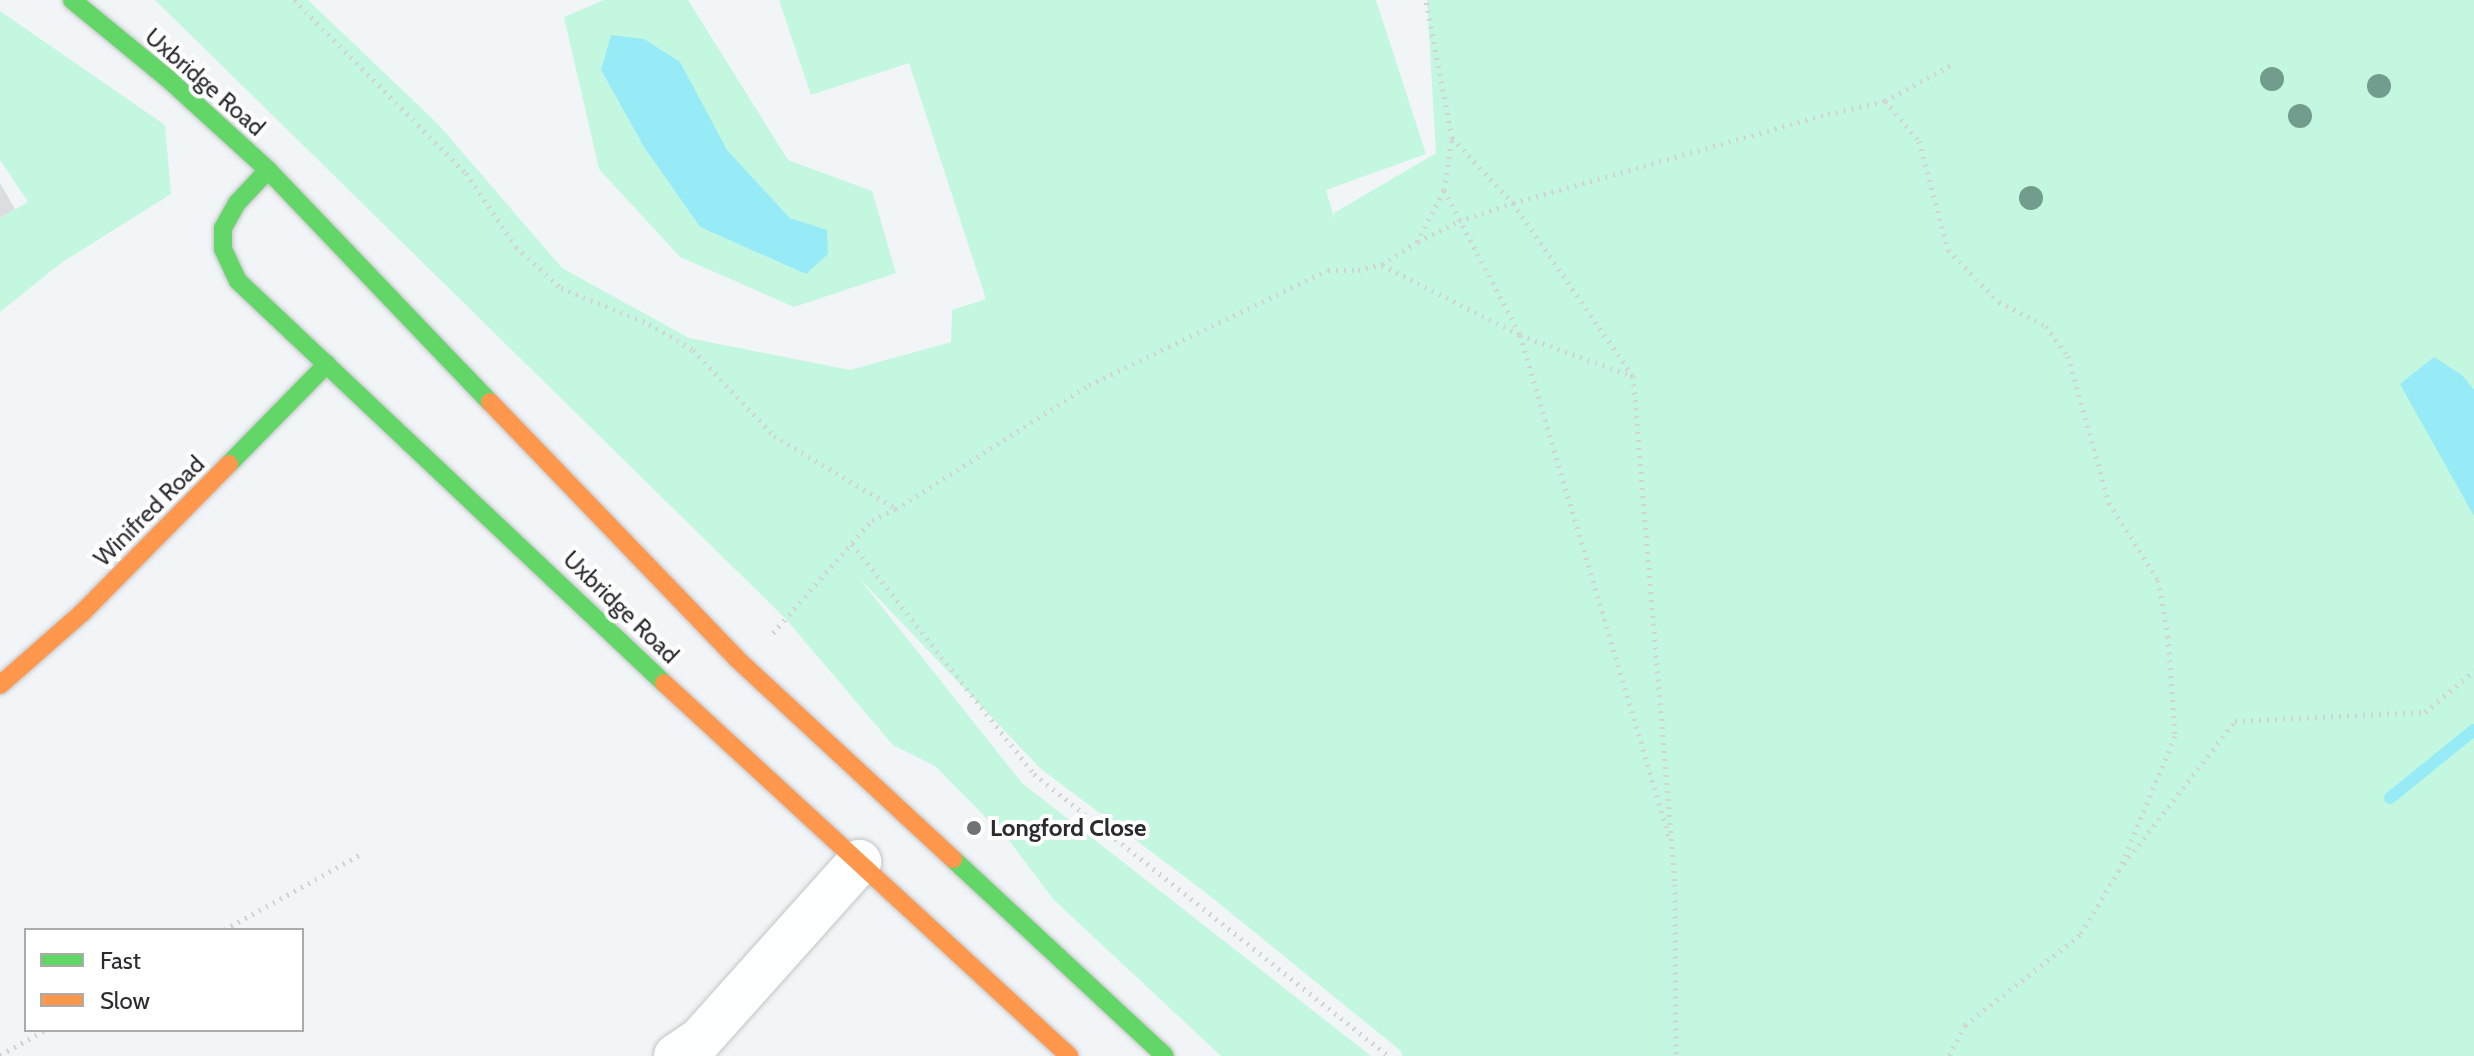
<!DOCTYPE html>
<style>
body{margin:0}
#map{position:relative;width:2474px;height:1056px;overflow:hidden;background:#f2f5f8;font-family:Cabin,sans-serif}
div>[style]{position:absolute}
.green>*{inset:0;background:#c3f7df}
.water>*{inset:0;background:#96ebf7}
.stream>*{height:12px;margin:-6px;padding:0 6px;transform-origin:6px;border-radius:6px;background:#96ebf7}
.building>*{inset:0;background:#dbdddf}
.path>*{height:5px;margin-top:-2.5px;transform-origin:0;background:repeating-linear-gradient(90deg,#d1d3d4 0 2px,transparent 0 8px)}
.roads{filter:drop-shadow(0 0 2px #c2c4c5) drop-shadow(0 0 2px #c2c4c5)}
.street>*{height:44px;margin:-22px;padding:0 22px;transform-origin:22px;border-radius:22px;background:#fdfefe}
.fast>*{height:18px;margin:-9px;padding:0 9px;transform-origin:9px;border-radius:9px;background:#63d668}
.slow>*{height:18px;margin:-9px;padding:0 9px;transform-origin:9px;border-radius:9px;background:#ff974d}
.trees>*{width:24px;height:24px;margin:-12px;border-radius:50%;background:#729c8e}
.dots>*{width:22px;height:22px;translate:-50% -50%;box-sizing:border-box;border:4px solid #fff;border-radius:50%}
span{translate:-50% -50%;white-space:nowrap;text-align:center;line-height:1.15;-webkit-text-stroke:8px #fff;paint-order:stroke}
.street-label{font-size:24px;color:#2a2c2e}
.poi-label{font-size:24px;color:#2a2c2e;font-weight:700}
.left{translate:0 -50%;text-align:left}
.legend{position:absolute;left:24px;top:928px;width:280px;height:104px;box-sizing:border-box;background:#fff;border:2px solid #aaabab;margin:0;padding:10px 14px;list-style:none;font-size:24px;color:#2a2c2e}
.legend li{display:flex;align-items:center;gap:16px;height:40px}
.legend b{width:40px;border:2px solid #aaabab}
</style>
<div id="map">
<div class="green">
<div style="clip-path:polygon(155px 0,308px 0,438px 124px,562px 268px,689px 338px,850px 370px,951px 342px,952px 310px,986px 299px,909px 63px,811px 95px,779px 0,1376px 0,1426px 154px,1326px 190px,1335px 221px,1334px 213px,1436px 153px,1427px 0,2474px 0,2474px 1056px,1402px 1056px,1401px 1051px,1205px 892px,1041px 769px,859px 578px,1022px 783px,1371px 1056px,1221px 1056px,1053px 899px,1011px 843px,935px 766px,893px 745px,784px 617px)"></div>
<div style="clip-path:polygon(evenodd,604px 0,688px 0,788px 160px,872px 191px,896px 273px,794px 307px,680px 257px,599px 169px,564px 17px,604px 0,601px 70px,707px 118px,727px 150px,790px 218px,826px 230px,806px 274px,700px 227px,644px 147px,601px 70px)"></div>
<div style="clip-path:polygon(0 11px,165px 125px,171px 194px,61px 263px,0 312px,0 218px,28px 202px,0 160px)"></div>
</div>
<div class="water">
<div style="clip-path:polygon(611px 35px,644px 39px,680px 62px,727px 150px,790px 218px,827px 230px,828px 254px,806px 274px,700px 227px,644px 147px,601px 70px)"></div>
<div style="clip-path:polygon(2434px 357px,2462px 375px,2474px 390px,2474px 516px,2400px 384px)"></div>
</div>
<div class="stream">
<div style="left:2390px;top:798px;width:108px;rotate:-39deg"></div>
</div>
<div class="building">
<div style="clip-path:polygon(0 183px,15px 209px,0 218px)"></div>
</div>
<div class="path">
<div style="left:294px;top:0;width:244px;rotate:45.2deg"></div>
<div style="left:466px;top:173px;width:89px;rotate:56deg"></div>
<div style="left:516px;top:247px;width:61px;rotate:42.3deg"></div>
<div style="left:561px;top:288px;width:95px;rotate:22.2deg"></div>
<div style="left:649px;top:324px;width:51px;rotate:30.6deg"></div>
<div style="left:693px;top:350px;width:118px;rotate:46.7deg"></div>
<div style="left:774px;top:436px;width:141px;rotate:30.8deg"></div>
<div style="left:1885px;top:101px;width:52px;rotate:49.6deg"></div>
<div style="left:1919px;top:141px;width:113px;rotate:75.1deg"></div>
<div style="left:1948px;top:250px;width:73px;rotate:45.6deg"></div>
<div style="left:1999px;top:302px;width:53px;rotate:27.1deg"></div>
<div style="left:2046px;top:326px;width:37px;rotate:54deg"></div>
<div style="left:2068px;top:356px;width:153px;rotate:74.4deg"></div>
<div style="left:2109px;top:503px;width:91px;rotate:57.5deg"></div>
<div style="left:2158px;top:580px;width:57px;rotate:79.9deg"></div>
<div style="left:2168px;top:636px;width:100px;rotate:86deg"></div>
<div style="left:2175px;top:736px;width:145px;rotate:112.7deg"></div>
<div style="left:2119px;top:870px;width:76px;rotate:121deg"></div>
<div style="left:2080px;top:935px;width:146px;rotate:142deg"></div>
<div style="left:1965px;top:1025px;width:35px;rotate:117deg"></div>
<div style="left:1452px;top:138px;width:89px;rotate:46.8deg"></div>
<div style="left:1513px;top:203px;width:211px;rotate:55.3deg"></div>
<div style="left:1633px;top:376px;width:510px;rotate:85.27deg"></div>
<div style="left:1675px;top:884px;width:172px;rotate:89.7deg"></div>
<div style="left:1444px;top:190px;width:164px;rotate:62.3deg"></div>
<div style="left:1520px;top:335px;width:524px;rotate:73.47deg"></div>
<div style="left:1418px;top:242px;width:46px;rotate:-27.1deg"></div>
<div style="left:1459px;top:221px;width:57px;rotate:-18.4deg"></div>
<div style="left:1513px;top:203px;width:327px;rotate:-15.8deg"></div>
<div style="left:1828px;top:114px;width:58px;rotate:-12.8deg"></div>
<div style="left:1885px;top:101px;width:77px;rotate:-28.6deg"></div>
<div style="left:1382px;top:265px;width:155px;rotate:26.9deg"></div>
<div style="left:1520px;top:335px;width:119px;rotate:20.1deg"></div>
<div style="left:852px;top:544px;width:293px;rotate:51.6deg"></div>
<div style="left:1034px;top:774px;width:453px;rotate:38.5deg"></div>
<div style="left:773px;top:633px;width:150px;rotate:-48.8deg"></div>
<div style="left:872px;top:520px;width:26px;rotate:-25deg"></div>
<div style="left:896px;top:509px;width:229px;rotate:-32.7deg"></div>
<div style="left:1089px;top:385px;width:265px;rotate:-25.7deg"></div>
<div style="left:1328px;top:270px;width:30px"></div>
<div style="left:1358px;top:270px;width:25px;rotate:-14deg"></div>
<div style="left:1382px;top:264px;width:41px;rotate:-32.2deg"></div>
<div style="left:1417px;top:242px;width:59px;rotate:-62.6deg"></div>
<div style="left:1444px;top:190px;width:53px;rotate:-81.3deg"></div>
<div style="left:1452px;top:138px;width:140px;rotate:-100.7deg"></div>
<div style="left:2124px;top:864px;width:181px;rotate:-52.2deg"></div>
<div style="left:2235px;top:721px;width:190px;rotate:-2.7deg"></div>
<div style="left:2425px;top:712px;width:64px;rotate:-39.9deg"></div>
<div style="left:224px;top:930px;width:157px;rotate:-29deg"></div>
<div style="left:0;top:1055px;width:51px;rotate:-29.1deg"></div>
</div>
<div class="roads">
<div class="street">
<div style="left:676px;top:1056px;width:29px;rotate:-34deg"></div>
<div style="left:700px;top:1040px;width:239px;rotate:-48.2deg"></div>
</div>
<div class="fast">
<div style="left:72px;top:0;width:123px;rotate:39.4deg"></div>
<div style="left:167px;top:78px;width:137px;rotate:42.3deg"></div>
<div style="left:268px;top:170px;width:321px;rotate:46.3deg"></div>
<div style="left:268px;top:170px;width:45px;rotate:133.2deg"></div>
<div style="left:237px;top:203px;width:29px;rotate:119deg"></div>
<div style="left:223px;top:228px;width:21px;rotate:90deg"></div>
<div style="left:223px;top:249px;width:35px;rotate:65deg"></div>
<div style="left:238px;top:281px;width:586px;rotate:43.34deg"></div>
<div style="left:229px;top:464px;width:140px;rotate:-45.6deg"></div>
<div style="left:953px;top:859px;width:289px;rotate:42.9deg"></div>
</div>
<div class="slow">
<div style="left:490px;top:402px;width:355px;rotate:46.1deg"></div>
<div style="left:736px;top:658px;width:296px;rotate:42.8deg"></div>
<div style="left:664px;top:683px;width:551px;rotate:42.64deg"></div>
<div style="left:0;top:685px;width:111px;rotate:-41.3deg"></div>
<div style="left:83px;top:612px;width:208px;rotate:-45.4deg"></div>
</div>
</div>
<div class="trees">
<div style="left:2272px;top:79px"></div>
<div style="left:2379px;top:86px"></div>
<div style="left:2300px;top:116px"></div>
<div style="left:2031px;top:198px"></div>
</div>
<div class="dots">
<div style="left:974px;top:828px;background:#707275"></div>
</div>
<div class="street-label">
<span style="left:205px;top:82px;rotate:41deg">Uxbridge Road</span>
<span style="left:149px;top:511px;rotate:-45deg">Winifred Road</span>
<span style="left:621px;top:607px;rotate:44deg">Uxbridge Road</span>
</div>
<div class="poi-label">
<span class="left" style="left:990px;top:828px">Longford Close</span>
</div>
<ul class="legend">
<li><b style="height:10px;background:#63d668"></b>Fast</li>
<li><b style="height:10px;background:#ff974d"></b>Slow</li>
</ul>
</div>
